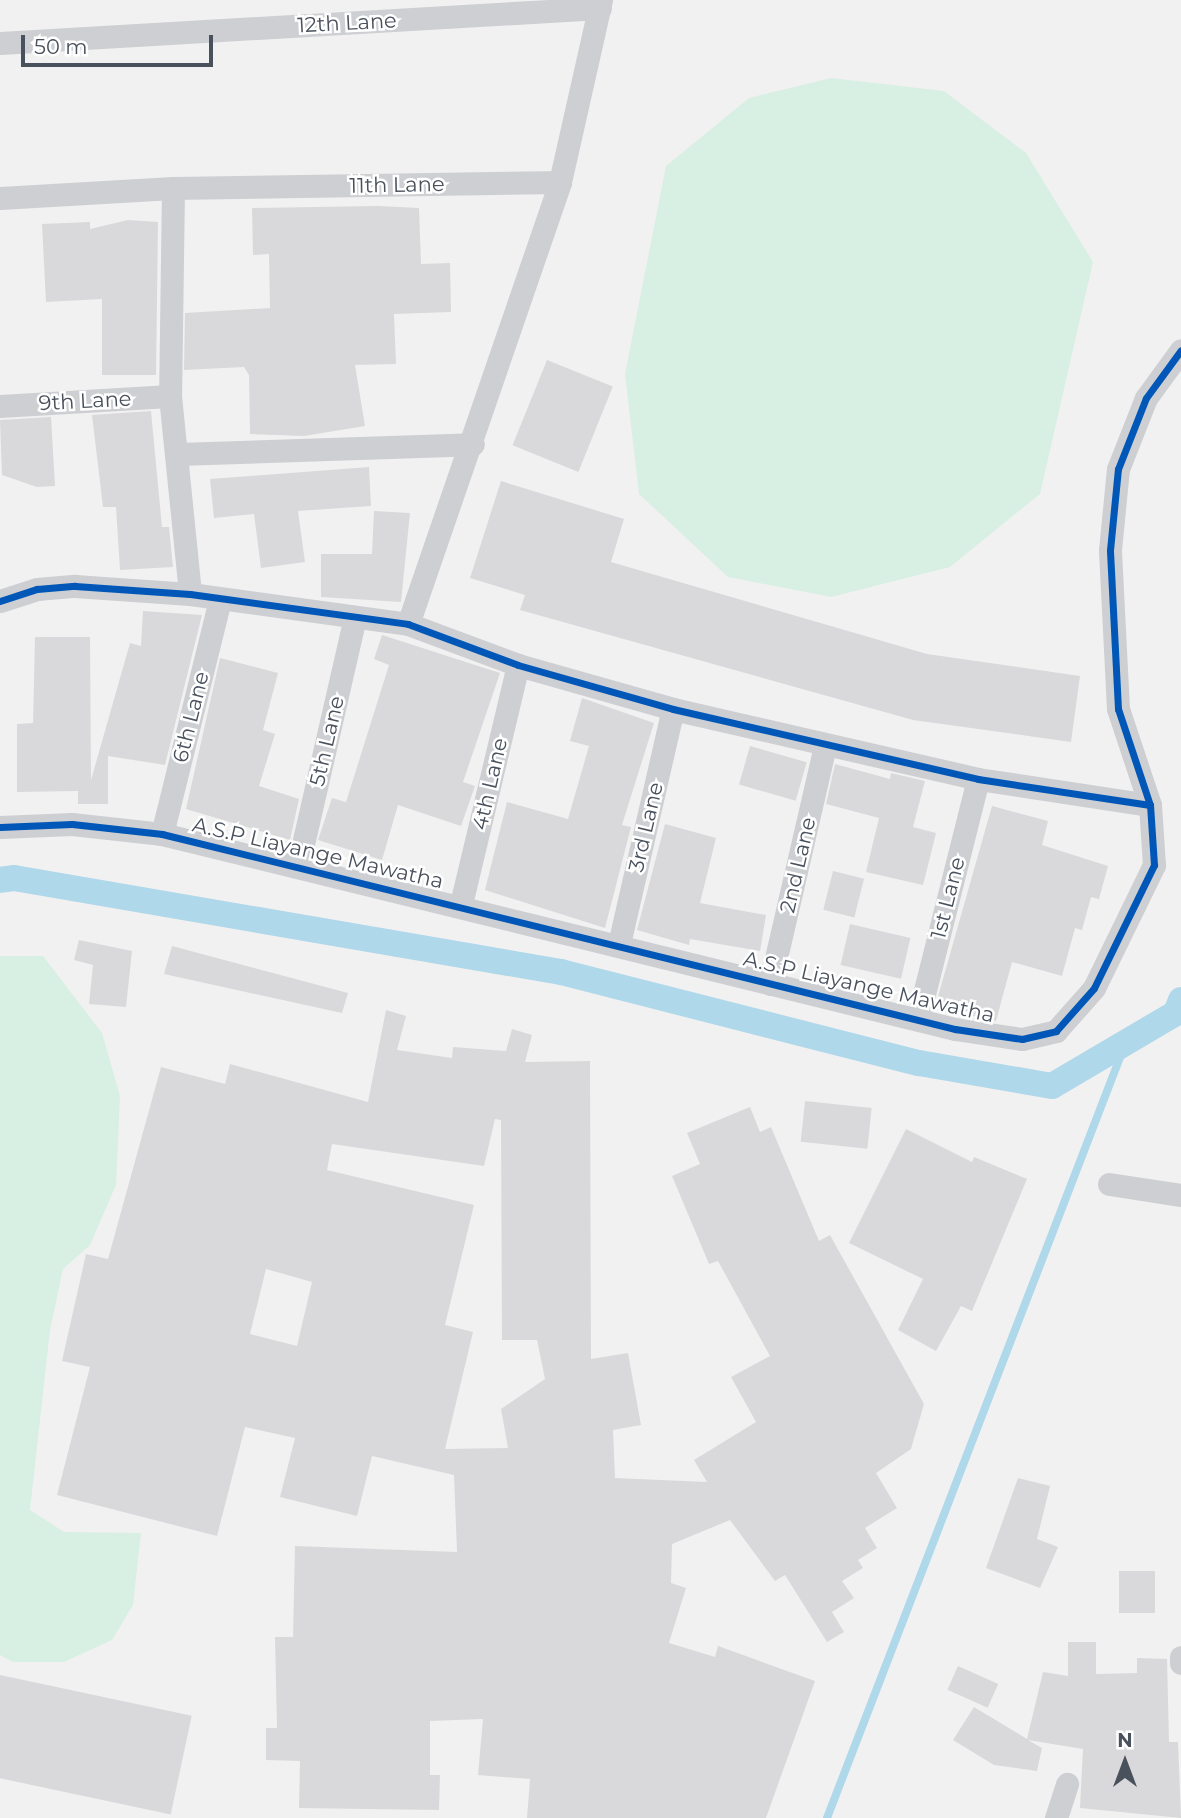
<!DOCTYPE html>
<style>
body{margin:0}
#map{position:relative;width:1181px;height:1818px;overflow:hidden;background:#f2f1f1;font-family:Montserrat,sans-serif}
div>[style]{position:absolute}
.green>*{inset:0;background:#d8efe3}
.stream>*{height:8px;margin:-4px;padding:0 4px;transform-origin:4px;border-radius:4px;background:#afd8ea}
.canal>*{height:26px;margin:-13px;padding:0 13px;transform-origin:13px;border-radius:13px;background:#afd8ea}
.building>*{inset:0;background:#d9d9db;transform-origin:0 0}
.street>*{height:23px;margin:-11.5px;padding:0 11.5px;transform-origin:11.5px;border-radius:11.5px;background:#cdcfd2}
.cycleway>*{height:7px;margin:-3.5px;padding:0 3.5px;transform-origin:3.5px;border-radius:3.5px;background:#0057b8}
span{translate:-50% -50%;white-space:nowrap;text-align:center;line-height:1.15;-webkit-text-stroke:5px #fff;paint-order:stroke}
.street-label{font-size:21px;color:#49515d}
.north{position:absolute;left:1090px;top:1727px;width:70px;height:70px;-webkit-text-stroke:5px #fff;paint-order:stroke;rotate:0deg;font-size:19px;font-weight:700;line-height:28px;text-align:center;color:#49515d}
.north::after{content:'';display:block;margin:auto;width:24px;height:32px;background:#49515d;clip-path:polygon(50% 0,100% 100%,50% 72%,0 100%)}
.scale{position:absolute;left:21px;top:35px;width:192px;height:32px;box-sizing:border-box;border:4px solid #49515d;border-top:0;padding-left:9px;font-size:21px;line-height:24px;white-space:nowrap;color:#49515d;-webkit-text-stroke:5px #fff;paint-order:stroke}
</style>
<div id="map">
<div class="green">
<div style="clip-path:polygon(831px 78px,944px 91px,1026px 153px,1093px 262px,1040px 494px,950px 567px,831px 597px,728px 577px,639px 494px,625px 374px,666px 166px,749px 98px)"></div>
<div style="clip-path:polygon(0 956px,43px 956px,102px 1033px,120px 1096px,116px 1185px,90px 1245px,63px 1269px,50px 1330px,30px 1510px,64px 1532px,141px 1533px,133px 1605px,112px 1640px,64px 1662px,13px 1662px,0 1655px)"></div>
</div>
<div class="stream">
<div style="left:827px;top:1818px;width:832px;rotate:-68.93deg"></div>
</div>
<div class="canal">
<div style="left:0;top:880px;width:14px;rotate:-8deg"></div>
<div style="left:14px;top:878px;width:555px;rotate:9.75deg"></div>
<div style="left:561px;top:972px;width:369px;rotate:14.3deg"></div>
<div style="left:919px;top:1063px;width:135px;rotate:9.8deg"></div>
<div style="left:1052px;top:1086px;width:144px;rotate:-30.5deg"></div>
<div style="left:1176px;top:1013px;width:14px;rotate:-69deg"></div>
</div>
<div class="building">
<div style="clip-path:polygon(378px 206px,419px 208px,421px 264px,450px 263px,451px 312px,394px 314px,396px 364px,355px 365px,365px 426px,304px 436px,250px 434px,249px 375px,244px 367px,184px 370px,185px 313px,270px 308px,269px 254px,253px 255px,252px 208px)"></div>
<div style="clip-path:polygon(128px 220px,158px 222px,156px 375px,102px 375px,102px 299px,46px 302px,42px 224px,90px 222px,90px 229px)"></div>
<div style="left:547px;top:360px;width:71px;height:92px;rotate:22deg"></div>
<div style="clip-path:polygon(151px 411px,162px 527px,169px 527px,173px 567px,120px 570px,116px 507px,103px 507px,92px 415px)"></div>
<div style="clip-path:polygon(51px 417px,55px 486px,37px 487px,2px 475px,0 420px)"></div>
<div style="clip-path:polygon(369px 467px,371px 506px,298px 511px,305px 562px,261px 568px,254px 514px,214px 518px,210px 479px)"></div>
<div style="clip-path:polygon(501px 481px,624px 519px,611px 562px,927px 654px,1080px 676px,1071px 742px,913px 720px,520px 610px,525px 595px,470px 578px)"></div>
<div style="clip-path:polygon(374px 511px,410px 513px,401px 602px,321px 597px,321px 554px,372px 554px)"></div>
<div style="clip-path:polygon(143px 611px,202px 615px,165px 765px,108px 756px,108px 804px,78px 804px,78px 791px,17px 792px,17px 724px,33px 723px,35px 637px,90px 637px,91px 780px,130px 643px,141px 646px)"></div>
<div style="clip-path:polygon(382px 635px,500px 673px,463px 782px,475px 786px,461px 826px,398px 805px,382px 860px,318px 840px,332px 798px,346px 802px,389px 665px,374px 659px)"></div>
<div style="clip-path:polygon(220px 658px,278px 673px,263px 730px,275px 734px,259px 786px,299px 799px,290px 840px,186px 809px)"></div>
<div style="clip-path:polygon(582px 698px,654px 723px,622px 825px,631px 827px,605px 928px,485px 890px,507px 802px,568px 819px,589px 746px,570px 741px)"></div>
<div style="left:750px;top:746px;width:59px;height:40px;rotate:16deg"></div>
<div style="clip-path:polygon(835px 764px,890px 779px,891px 773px,925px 781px,913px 827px,936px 833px,923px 885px,866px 872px,879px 818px,826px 804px)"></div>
<div style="clip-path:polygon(992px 806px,1048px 821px,1042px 845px,1108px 866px,1099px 899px,1091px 897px,1082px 930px,1075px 928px,1062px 976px,1012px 962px,996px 1021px,935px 1007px)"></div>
<div style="clip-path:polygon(665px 824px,716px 838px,700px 903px,766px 915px,760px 951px,690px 939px,689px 945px,637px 930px)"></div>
<div style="left:833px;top:871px;width:32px;height:40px;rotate:14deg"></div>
<div style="left:850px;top:924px;width:62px;height:42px;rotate:13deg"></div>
<div style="clip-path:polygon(79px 940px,132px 951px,126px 1007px,89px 1004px,93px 965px,74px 960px)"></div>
<div style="clip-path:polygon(172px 946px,348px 993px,342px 1013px,164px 974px)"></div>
<div style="clip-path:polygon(evenodd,386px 1010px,406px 1016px,397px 1050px,452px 1058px,453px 1047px,506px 1051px,512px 1029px,532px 1035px,525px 1062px,590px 1061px,591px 1359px,628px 1353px,641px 1425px,613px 1430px,615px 1478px,707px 1482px,694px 1460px,756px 1422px,731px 1377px,770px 1356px,718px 1261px,709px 1264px,672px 1176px,700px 1164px,687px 1133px,750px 1107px,760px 1132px,771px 1127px,819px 1241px,830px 1235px,924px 1404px,911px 1449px,876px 1473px,897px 1508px,865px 1528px,877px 1548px,858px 1560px,863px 1568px,842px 1581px,854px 1598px,832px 1612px,844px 1632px,827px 1642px,785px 1575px,775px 1581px,730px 1520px,672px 1544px,671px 1583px,686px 1588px,669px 1643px,715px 1657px,718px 1646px,815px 1681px,766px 1818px,527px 1818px,530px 1779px,478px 1775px,483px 1719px,430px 1721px,430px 1775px,440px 1775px,439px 1810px,299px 1808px,300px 1761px,266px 1760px,266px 1728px,277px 1728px,275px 1637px,293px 1637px,295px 1546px,457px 1552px,454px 1475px,372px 1456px,357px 1516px,280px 1497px,295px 1438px,245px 1427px,217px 1536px,57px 1495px,90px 1367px,62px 1361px,86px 1254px,108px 1259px,161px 1067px,225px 1084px,230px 1064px,368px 1102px,386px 1010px,495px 1119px,501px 1120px,502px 1340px,537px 1340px,545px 1379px,501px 1409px,508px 1448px,445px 1449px,473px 1332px,445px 1325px,474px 1205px,327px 1170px,332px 1144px,484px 1166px,495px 1119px,386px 1010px,266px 1269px,312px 1282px,297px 1346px,250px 1334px,266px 1269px)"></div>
<div style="left:805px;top:1101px;width:67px;height:41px;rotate:6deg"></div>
<div style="clip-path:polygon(906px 1129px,972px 1162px,974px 1157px,1027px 1179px,972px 1311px,961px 1306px,936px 1351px,898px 1330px,923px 1279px,849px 1243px)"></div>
<div style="clip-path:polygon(1018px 1478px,1050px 1486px,1037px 1539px,1058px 1547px,1040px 1588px,986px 1568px)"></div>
<div style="left:1119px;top:1571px;width:36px;height:42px"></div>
<div style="clip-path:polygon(1068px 1642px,1096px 1642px,1096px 1674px,1137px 1673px,1137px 1658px,1167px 1659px,1169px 1742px,1178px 1742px,1181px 1818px,1080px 1808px,1083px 1749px,1028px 1740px,1042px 1748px,1037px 1771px,994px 1765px,953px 1740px,974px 1707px,1027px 1739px,1043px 1672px,1068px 1676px)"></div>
<div style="left:958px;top:1666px;width:44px;height:26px;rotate:24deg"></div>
<div style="left:0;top:1675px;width:196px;height:101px;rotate:12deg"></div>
</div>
<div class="street">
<div style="left:0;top:43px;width:601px;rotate:-3.34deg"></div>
<div style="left:173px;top:188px;width:208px;rotate:90.8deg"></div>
<div style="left:170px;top:396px;width:199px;rotate:84.2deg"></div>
<div style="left:0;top:198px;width:173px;rotate:-3.3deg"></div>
<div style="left:173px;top:188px;width:387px;rotate:-0.9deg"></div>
<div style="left:0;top:406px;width:170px;rotate:-3.4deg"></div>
<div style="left:178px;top:454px;width:295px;rotate:-1.9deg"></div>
<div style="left:0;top:601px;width:39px;rotate:-18deg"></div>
<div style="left:37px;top:589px;width:38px;rotate:-5deg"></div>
<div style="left:75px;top:586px;width:115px;rotate:4deg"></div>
<div style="left:190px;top:594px;width:220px;rotate:7.8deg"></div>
<div style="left:408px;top:624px;width:117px;rotate:20.4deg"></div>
<div style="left:518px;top:665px;width:161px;rotate:15.8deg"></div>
<div style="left:673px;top:709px;width:313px;rotate:12.9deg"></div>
<div style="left:978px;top:779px;width:174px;rotate:8.6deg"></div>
<div style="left:408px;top:624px;width:467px;rotate:-71deg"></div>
<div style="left:560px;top:182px;width:187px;rotate:-77.3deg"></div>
<div style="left:0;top:827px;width:72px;rotate:-2.4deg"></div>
<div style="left:72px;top:824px;width:91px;rotate:6.3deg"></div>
<div style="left:162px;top:834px;width:817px;rotate:13.82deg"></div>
<div style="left:955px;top:1029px;width:68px;rotate:8.5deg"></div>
<div style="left:1022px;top:1039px;width:35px;rotate:-13deg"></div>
<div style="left:1056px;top:1031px;width:57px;rotate:-48.5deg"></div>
<div style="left:1094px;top:988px;width:137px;rotate:-64deg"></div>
<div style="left:1154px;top:865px;width:60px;rotate:-93.8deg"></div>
<div style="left:1150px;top:805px;width:101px;rotate:-108.4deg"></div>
<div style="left:1118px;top:709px;width:159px;rotate:-92.9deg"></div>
<div style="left:1110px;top:550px;width:81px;rotate:-84.4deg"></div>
<div style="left:1118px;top:469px;width:76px;rotate:-68.5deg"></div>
<div style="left:1146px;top:398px;width:59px;rotate:-53.9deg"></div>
<div style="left:162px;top:834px;width:241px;rotate:-76.1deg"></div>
<div style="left:298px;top:866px;width:255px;rotate:-77.1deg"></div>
<div style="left:461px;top:904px;width:246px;rotate:-76.6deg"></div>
<div style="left:619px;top:944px;width:241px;rotate:-77.1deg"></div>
<div style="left:770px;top:984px;width:244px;rotate:-77deg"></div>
<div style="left:918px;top:1018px;width:246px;rotate:-75.9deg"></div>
<div style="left:1109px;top:1184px;width:73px;rotate:8.7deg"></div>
<div style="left:1181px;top:1657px;width:6px;rotate:90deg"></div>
<div style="left:1056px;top:1818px;width:36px;rotate:-72deg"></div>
</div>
<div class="cycleway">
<div style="left:0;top:601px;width:39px;rotate:-18deg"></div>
<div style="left:37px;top:589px;width:38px;rotate:-5deg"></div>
<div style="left:75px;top:586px;width:115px;rotate:4deg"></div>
<div style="left:190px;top:594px;width:220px;rotate:7.8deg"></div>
<div style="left:408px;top:624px;width:117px;rotate:20.4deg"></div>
<div style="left:518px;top:665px;width:161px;rotate:15.8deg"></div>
<div style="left:673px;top:709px;width:313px;rotate:12.9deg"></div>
<div style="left:978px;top:779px;width:174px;rotate:8.6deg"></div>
<div style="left:0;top:827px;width:72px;rotate:-2.4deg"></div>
<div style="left:72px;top:824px;width:91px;rotate:6.3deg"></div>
<div style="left:162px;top:834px;width:817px;rotate:13.82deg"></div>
<div style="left:955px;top:1029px;width:68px;rotate:8.5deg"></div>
<div style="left:1022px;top:1039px;width:35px;rotate:-13deg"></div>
<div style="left:1056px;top:1031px;width:57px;rotate:-48.5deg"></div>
<div style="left:1094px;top:988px;width:137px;rotate:-64deg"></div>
<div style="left:1154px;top:865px;width:60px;rotate:-93.8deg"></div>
<div style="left:1150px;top:805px;width:101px;rotate:-108.4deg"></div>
<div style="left:1118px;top:709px;width:159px;rotate:-92.9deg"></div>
<div style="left:1110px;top:550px;width:81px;rotate:-84.4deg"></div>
<div style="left:1118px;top:469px;width:76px;rotate:-68.5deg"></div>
<div style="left:1146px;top:398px;width:59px;rotate:-53.9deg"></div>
</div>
<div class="street-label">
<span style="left:347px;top:23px;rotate:-3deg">12th Lane</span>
<span style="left:397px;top:185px;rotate:-1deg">11th Lane</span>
<span style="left:85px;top:401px;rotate:-3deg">9th Lane</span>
<span style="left:191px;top:717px;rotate:-76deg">6th Lane</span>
<span style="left:327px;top:741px;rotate:-77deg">5th Lane</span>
<span style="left:490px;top:784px;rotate:-77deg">4th Lane</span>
<span style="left:646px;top:827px;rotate:-77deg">3rd Lane</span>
<span style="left:318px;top:853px;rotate:13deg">A.S.P Liayange Mawatha</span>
<span style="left:798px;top:865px;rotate:-77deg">2nd Lane</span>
<span style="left:948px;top:898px;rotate:-76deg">1st Lane</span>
<span style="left:869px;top:987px;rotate:13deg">A.S.P Liayange Mawatha</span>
</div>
<div class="north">N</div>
<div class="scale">50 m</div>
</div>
